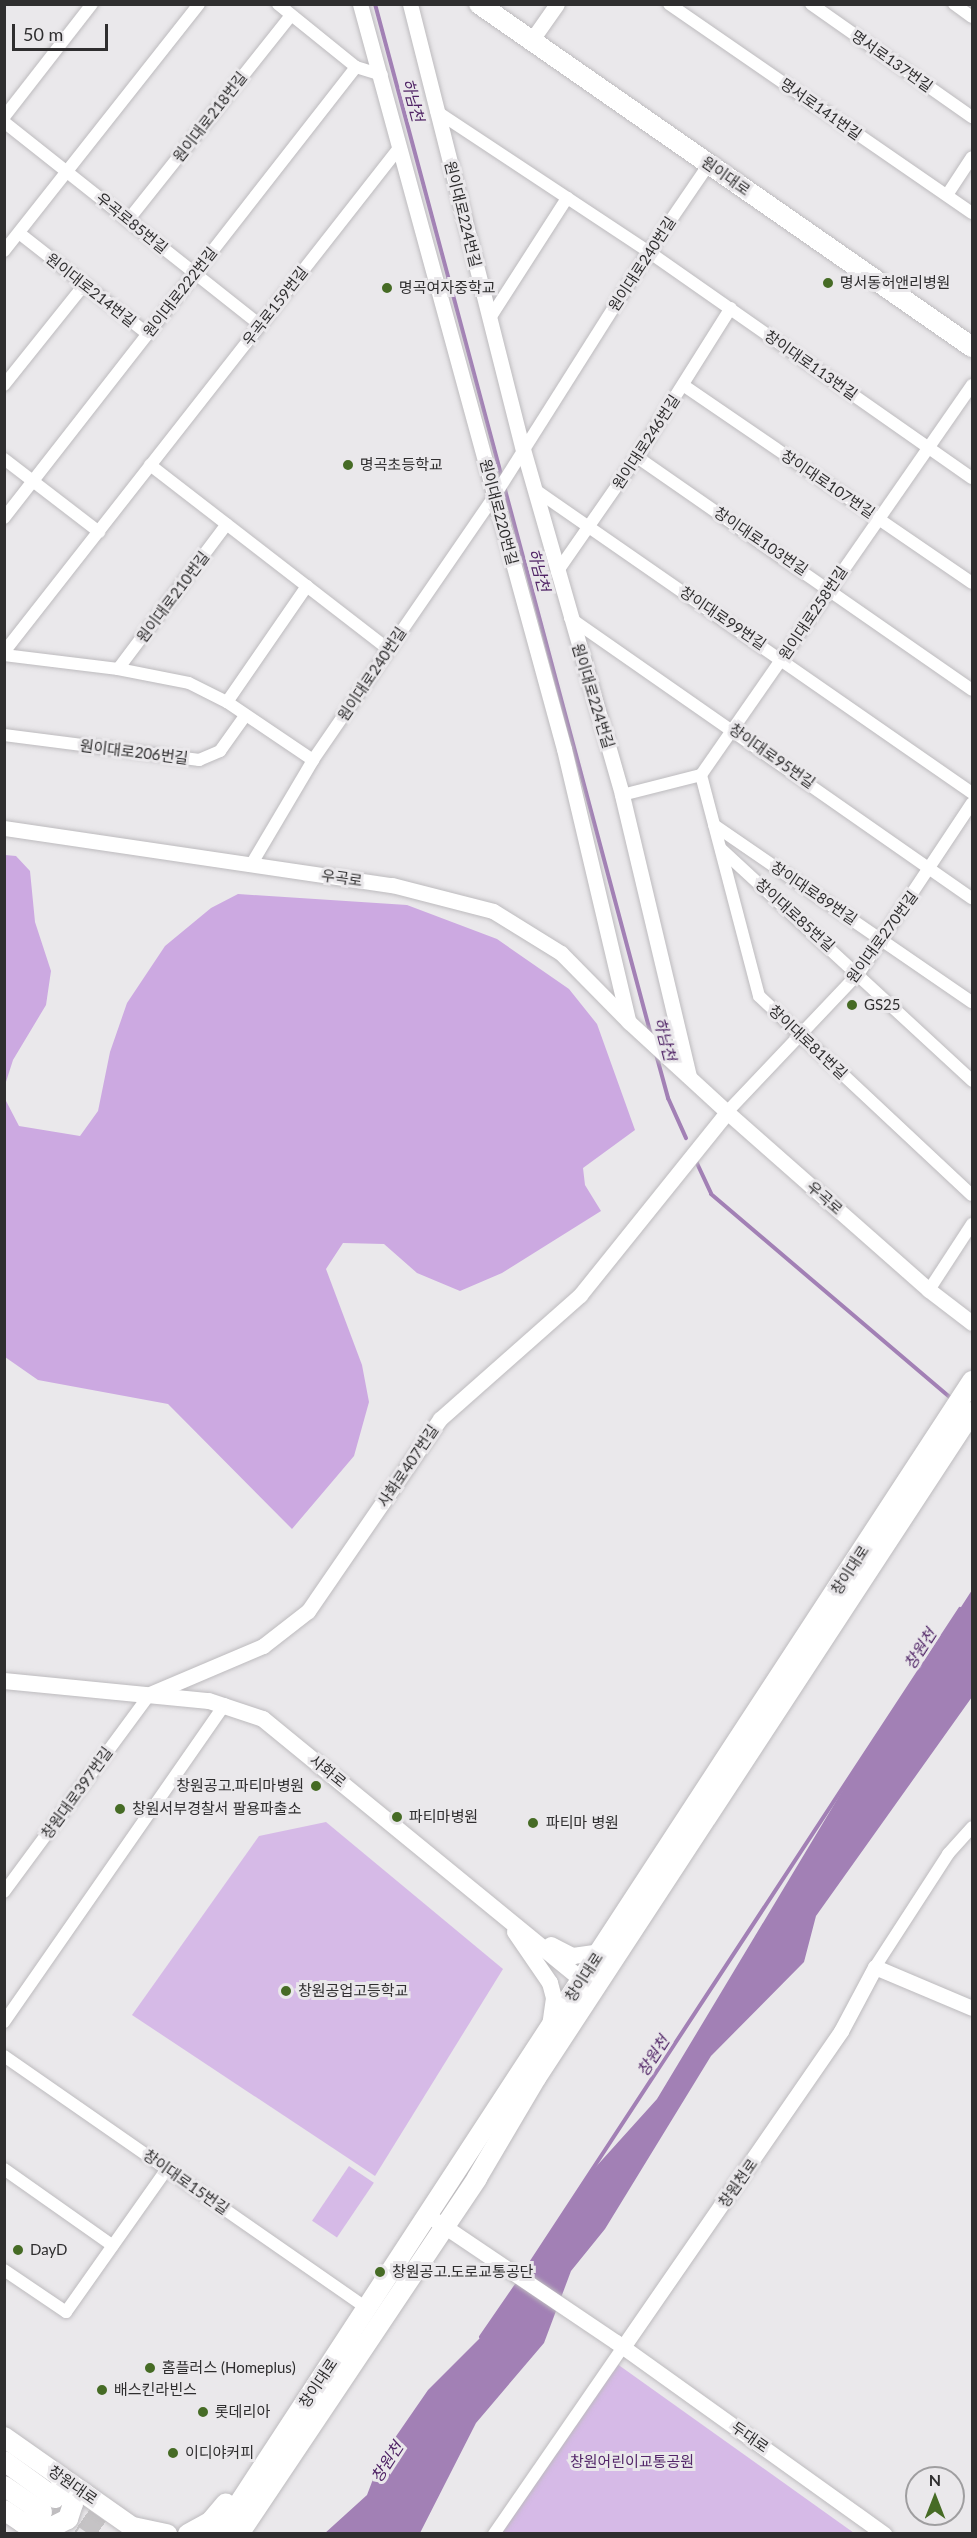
<!DOCTYPE html>
<meta charset="utf-8">
<style>
body{margin:0}
#map{position:relative;width:977px;height:2538px;overflow:hidden;background:#eae8eb;font-family:Lato,"Noto Sans KR",sans-serif}
div>[style]{position:absolute}
.green>*{inset:0;background:#d6bae7;transform-origin:0 0}
.forest>*{inset:0;background:#cca9e1}
.water>*{inset:0;background:#a280b5}
.stream>*{height:4px;margin:-2px;padding:0 2px;transform-origin:2px;border-radius:2px;background:#a280b5}
.primary-tunnel>*{height:20px;margin-top:-10px;transform-origin:0;background:repeating-linear-gradient(90deg,#c5c3c5 0 20px,transparent 0 30px)}
.roads{filter:drop-shadow(0 0 2px #bdbbbe) drop-shadow(0 0 2px #bdbbbe)}
.minor>*{height:12px;margin:-6px;padding:0 6px;transform-origin:6px;border-radius:6px;background:#fff}
.tertiary>*{height:15px;margin:-7.5px;padding:0 7.5px;transform-origin:7.5px;border-radius:7.5px;background:#fff}
.secondary>*{height:16px;margin:-8px;padding:0 8px;transform-origin:8px;border-radius:8px;background:#fff}
.primary>*{height:20px;margin:-10px;padding:0 10px;transform-origin:10px;border-radius:10px;background:#fff}
.dots>*{width:16px;height:16px;translate:-50% -50%;box-sizing:border-box;border:3px solid #eae8eb;border-radius:50%}
span{translate:-50% -50%;white-space:nowrap;text-align:center;line-height:1.15;-webkit-text-stroke:6px #eae8eb;paint-order:stroke}
.street-label{font-size:15px;color:#2f2e2f}
.poi-label{font-size:15px;color:#2f2e2f}
.left{translate:0 -50%;text-align:left}
.right{translate:-100% -50%;text-align:right}
.park-label{font-size:15px;color:#532769}
.water-label{font-size:16px;color:#4f2365;font-style:italic}
.frame{position:absolute;inset:0;border:6px solid #2f2e2f;pointer-events:none}
.north{position:absolute;left:905px;top:2466px;width:60px;height:60px;box-sizing:border-box;background:#eae8eb;border:2px solid #9f9ea0;border-radius:50%;rotate:0deg;font-size:16px;font-weight:700;line-height:24px;text-align:center;color:#2f2e2f}
.north::after{content:'';display:block;margin:auto;width:21px;height:27px;background:#466b25;clip-path:polygon(50% 0,100% 100%,50% 72%,0 100%)}
.scale{position:absolute;left:12px;top:24px;width:96px;height:27px;box-sizing:border-box;border:3px solid #2f2e2f;border-top:0;padding-left:8px;font-size:18px;line-height:21px;white-space:nowrap;color:#2f2e2f;-webkit-text-stroke:4px #eae8eb;paint-order:stroke}
</style>
<div id="map">
<div class="green">
<div style="clip-path:polygon(326px 1822px,503px 1969px,375px 2176px,132px 2015px,259px 1836px)"></div>
<div style="left:349px;top:2166px;width:30px;height:66px;rotate:34deg"></div>
<div style="clip-path:polygon(613px 2361px,854px 2533px,495px 2534px)"></div>
</div>
<div class="forest">
<div style="clip-path:polygon(5px 855px,16px 856px,30px 871px,35px 922px,51px 971px,46px 1005px,13px 1060px,5px 1085px)"></div>
<div style="clip-path:polygon(238px 894px,407px 905px,497px 939px,569px 989px,597px 1024px,635px 1130px,583px 1168px,585px 1185px,601px 1211px,502px 1273px,460px 1291px,417px 1273px,384px 1244px,343px 1243px,326px 1269px,362px 1365px,369px 1402px,354px 1456px,292px 1529px,168px 1404px,38px 1380px,5px 1357px,5px 1099px,19px 1126px,80px 1136px,98px 1111px,110px 1052px,127px 1003px,165px 946px,211px 908px)"></div>
</div>
<div class="water">
<div style="clip-path:polygon(972px 1590px,972px 1697px,816px 1916px,804px 1962px,711px 2056px,605px 2229px,571px 2271px,544px 2343px,476px 2423px,420px 2533px,324px 2534px,367px 2495px,381px 2458px,428px 2390px,481px 2337px,593px 2170px,657px 2099px,841px 1793px)"></div>
</div>
<div class="stream">
<div style="left:375px;top:4px;width:492px;rotate:75deg"></div>
<div style="left:504px;top:486px;width:568px;rotate:75.01deg"></div>
<div style="left:656px;top:1054px;width:46px;rotate:74.7deg"></div>
<div style="left:668px;top:1098px;width:44px;rotate:65.8deg"></div>
<div style="left:695px;top:1159px;width:38px;rotate:65deg"></div>
<div style="left:711px;top:1194px;width:316px;rotate:40.4deg"></div>
<div style="left:525px;top:2272px;width:793px;rotate:-56.73deg"></div>
<div style="left:481px;top:2337px;width:62px;rotate:-55.5deg"></div>
</div>
<div class="primary-tunnel">
<div style="left:59px;top:2501px;width:57px;rotate:35.1deg"></div>
<div style="left:49px;top:2516px;width:32px;rotate:34deg"></div>
</div>
<div class="roads">
<div class="minor">
<div style="left:278px;top:4px;width:100px;rotate:38.9deg"></div>
<div style="left:356px;top:67px;width:27px;rotate:17deg"></div>
<div style="left:669px;top:4px;width:368px;rotate:34.6deg"></div>
<div style="left:811px;top:4px;width:197px;rotate:35.1deg"></div>
<div style="left:954px;top:4px;width:22px;rotate:36deg"></div>
<div style="left:436px;top:111px;width:255px;rotate:33.5deg"></div>
<div style="left:649px;top:252px;width:394px;rotate:35deg"></div>
<div style="left:4px;top:117px;width:143px;rotate:-52.1deg"></div>
<div style="left:4px;top:122px;width:327px;rotate:38.4deg"></div>
<div style="left:947px;top:195px;width:45px;rotate:-56.7deg"></div>
<div style="left:129px;top:219px;width:260px;rotate:-51.5deg"></div>
<div style="left:19px;top:233px;width:164px;rotate:38.1deg"></div>
<div style="left:4px;top:251px;width:315px;rotate:-51.7deg"></div>
<div style="left:490px;top:318px;width:143px;rotate:-57.3deg"></div>
<div style="left:4px;top:385px;width:128px;rotate:-51.3deg"></div>
<div style="left:683px;top:385px;width:350px;rotate:34.4deg"></div>
<div style="left:637px;top:457px;width:408px;rotate:34.8deg"></div>
<div style="left:4px;top:459px;width:120px;rotate:37.5deg"></div>
<div style="left:150px;top:465px;width:301px;rotate:37.7deg"></div>
<div style="left:534px;top:489px;width:533px;rotate:34.76deg"></div>
<div style="left:4px;top:518px;width:572px;rotate:-52.03deg"></div>
<div style="left:557px;top:572px;width:140px;rotate:-55.2deg"></div>
<div style="left:637px;top:457px;width:176px;rotate:-57.8deg"></div>
<div style="left:570px;top:618px;width:490px;rotate:34.9deg"></div>
<div style="left:4px;top:652px;width:640px;rotate:-51.91deg"></div>
<div style="left:4px;top:655px;width:115px;rotate:7deg"></div>
<div style="left:118px;top:669px;width:72px;rotate:11.2deg"></div>
<div style="left:189px;top:683px;width:42px;rotate:26.6deg"></div>
<div style="left:227px;top:702px;width:104px;rotate:34deg"></div>
<div style="left:118px;top:669px;width:181px;rotate:-53.1deg"></div>
<div style="left:227px;top:702px;width:141px;rotate:-55.4deg"></div>
<div style="left:4px;top:735px;width:197px;rotate:7.3deg"></div>
<div style="left:199px;top:760px;width:23px;rotate:-23deg"></div>
<div style="left:220px;top:751px;width:43px;rotate:-54.5deg"></div>
<div style="left:701px;top:775px;width:228px;rotate:75.3deg"></div>
<div style="left:759px;top:996px;width:291px;rotate:43.1deg"></div>
<div style="left:622px;top:795px;width:81px;rotate:-14.2deg"></div>
<div style="left:701px;top:775px;width:475px;rotate:-55.2deg"></div>
<div style="left:714px;top:825px;width:313px;rotate:34.5deg"></div>
<div style="left:721px;top:849px;width:342px;rotate:42.7deg"></div>
<div style="left:251px;top:865px;width:122px;rotate:-59.4deg"></div>
<div style="left:313px;top:760px;width:319px;rotate:-55.5deg"></div>
<div style="left:494px;top:497px;width:290px;rotate:-57.7deg"></div>
<div style="left:649px;top:252px;width:107px;rotate:-55.7deg"></div>
<div style="left:727px;top:1112px;width:192px;rotate:-46.5deg"></div>
<div style="left:859px;top:973px;width:204px;rotate:-56.4deg"></div>
<div style="left:929px;top:1290px;width:79px;rotate:-56.9deg"></div>
<div style="left:4px;top:1892px;width:246px;rotate:-53.6deg"></div>
<div style="left:875px;top:1967px;width:135px;rotate:-57.1deg"></div>
<div style="left:948px;top:1854px;width:36px;rotate:-48deg"></div>
<div style="left:4px;top:2022px;width:387px;rotate:-55.2deg"></div>
<div style="left:4px;top:2056px;width:443px;rotate:34.8deg"></div>
<div style="left:4px;top:2169px;width:133px;rotate:35.2deg"></div>
<div style="left:4px;top:2270px;width:75px;rotate:34.1deg"></div>
<div style="left:66px;top:2312px;width:175px;rotate:-54.8deg"></div>
<div style="left:494px;top:2534px;width:227px;rotate:-55.4deg"></div>
</div>
<div class="tertiary">
<div style="left:360px;top:4px;width:772px;rotate:74.69deg"></div>
<div style="left:564px;top:749px;width:278px;rotate:76.7deg"></div>
<div style="left:410px;top:4px;width:459px;rotate:75.8deg"></div>
<div style="left:523px;top:449px;width:360px;rotate:74deg"></div>
<div style="left:622px;top:795px;width:289px;rotate:76.6deg"></div>
<div style="left:531px;top:41px;width:45px;rotate:-54.9deg"></div>
<div style="left:4px;top:828px;width:392px;rotate:8.4deg"></div>
<div style="left:392px;top:885px;width:104px;rotate:14.4deg"></div>
<div style="left:493px;top:911px;width:80px;rotate:31.7deg"></div>
<div style="left:561px;top:953px;width:97px;rotate:45.4deg"></div>
<div style="left:629px;top:1022px;width:133px;rotate:42.6deg"></div>
<div style="left:727px;top:1112px;width:269px;rotate:41.4deg"></div>
<div style="left:929px;top:1290px;width:54px;rotate:37.5deg"></div>
<div style="left:150px;top:1694px;width:123px;rotate:-23deg"></div>
<div style="left:263px;top:1646px;width:57px;rotate:-37.9deg"></div>
<div style="left:308px;top:1611px;width:233px;rotate:-55.5deg"></div>
<div style="left:440px;top:1419px;width:187px;rotate:-41.5deg"></div>
<div style="left:580px;top:1295px;width:235px;rotate:-51.2deg"></div>
<div style="left:429px;top:2216px;width:225px;rotate:34deg"></div>
<div style="left:616px;top:2342px;width:330px;rotate:35.6deg"></div>
<div style="left:623px;top:2347px;width:384px;rotate:-55.4deg"></div>
<div style="left:841px;top:2031px;width:72px;rotate:-62deg"></div>
<div style="left:875px;top:1967px;width:105px;rotate:22.9deg"></div>
</div>
<div class="secondary">
<div style="left:4px;top:1681px;width:206px;rotate:5.6deg"></div>
<div style="left:209px;top:1701px;width:57px;rotate:18.4deg"></div>
<div style="left:263px;top:1719px;width:424px;rotate:39.3deg"></div>
<div style="left:515px;top:1932px;width:62px;rotate:55.5deg"></div>
<div style="left:550px;top:1983px;width:16px;rotate:75deg"></div>
<div style="left:554px;top:1998px;width:28px;rotate:98deg"></div>
<div style="left:551px;top:1945px;width:25px;rotate:27deg"></div>
<div style="left:573px;top:1956px;width:27px;rotate:-8deg"></div>
</div>
<div class="primary">
<div style="left:479px;top:4px;width:601px;rotate:34.83deg"></div>
<div style="left:4px;top:2437px;width:169px;rotate:35.1deg"></div>
<div style="left:4px;top:2461px;width:63px;rotate:36deg"></div>
<div style="left:4px;top:2486px;width:46px;rotate:34.4deg"></div>
<div style="left:4px;top:2510px;width:34px;rotate:34deg"></div>
<div style="left:22px;top:2522px;width:30px;rotate:9deg"></div>
<div style="left:52px;top:2527px;width:18px;rotate:-27deg"></div>
<div style="left:68px;top:2519px;width:16px;rotate:-72deg"></div>
<div style="left:73px;top:2504px;width:27px;rotate:-117deg"></div>
<div style="left:133px;top:2527px;width:35px;rotate:12deg"></div>
<div style="left:188px;top:2534px;width:26px;rotate:-29deg"></div>
<div style="left:211px;top:2521px;width:23px;rotate:-50deg"></div>
<div style="left:219px;top:2534px;width:1377px;rotate:-56.85deg"></div>
<div style="left:239px;top:2534px;width:428px;rotate:-56.2deg"></div>
<div style="left:477px;top:2178px;width:116px;rotate:-59.5deg"></div>
<div style="left:536px;top:2078px;width:796px;rotate:-56.79deg"></div>
</div>
</div>
<div class="dots">
<div style="left:828px;top:283px;background:#466b25"></div>
<div style="left:387px;top:288px;background:#466b25"></div>
<div style="left:348px;top:465px;background:#466b25"></div>
<div style="left:852px;top:1005px;background:#466b25"></div>
<div style="left:316px;top:1786px;background:#466b25"></div>
<div style="left:120px;top:1809px;background:#466b25"></div>
<div style="left:397px;top:1817px;background:#466b25"></div>
<div style="left:533px;top:1823px;background:#466b25"></div>
<div style="left:286px;top:1991px;background:#466b25"></div>
<div style="left:18px;top:2250px;background:#466b25"></div>
<div style="left:380px;top:2272px;background:#466b25"></div>
<div style="left:150px;top:2368px;background:#466b25"></div>
<div style="left:102px;top:2390px;background:#466b25"></div>
<div style="left:203px;top:2412px;background:#466b25"></div>
<div style="left:173px;top:2453px;background:#466b25"></div>
</div>
<div class="street-label">
<span style="left:892px;top:61px;rotate:35deg">명서로137번길</span>
<span style="left:821px;top:109px;rotate:35deg">명서로141번길</span>
<span style="left:210px;top:117px;rotate:-52deg">원이대로218번길</span>
<span style="left:726px;top:176px;rotate:35deg">원이대로</span>
<span style="left:463px;top:214px;rotate:76deg">원이대로224번길</span>
<span style="left:132px;top:223px;rotate:39deg">우곡로85번길</span>
<span style="left:642px;top:264px;rotate:-57deg">원이대로240번길</span>
<span style="left:91px;top:290px;rotate:38deg">원이대로214번길</span>
<span style="left:180px;top:292px;rotate:-52deg">원이대로222번길</span>
<span style="left:275px;top:306px;rotate:-52deg">우곡로159번길</span>
<span style="left:811px;top:365px;rotate:35deg">창이대로113번길</span>
<span style="left:646px;top:442px;rotate:-57deg">원이대로246번길</span>
<span style="left:828px;top:484px;rotate:34deg">창이대로107번길</span>
<span style="left:499px;top:512px;rotate:75deg">원이대로220번길</span>
<span style="left:761px;top:541px;rotate:34deg">창이대로103번길</span>
<span style="left:173px;top:597px;rotate:-53deg">원이대로210번길</span>
<span style="left:813px;top:613px;rotate:-56deg">원이대로258번길</span>
<span style="left:723px;top:618px;rotate:34deg">창이대로99번길</span>
<span style="left:372px;top:674px;rotate:-56deg">원이대로240번길</span>
<span style="left:593px;top:696px;rotate:73deg">원이대로224번길</span>
<span style="left:134px;top:752px;rotate:7deg">원이대로206번길</span>
<span style="left:772px;top:756px;rotate:35deg">창이대로95번길</span>
<span style="left:342px;top:878px;rotate:8deg">우곡로</span>
<span style="left:814px;top:893px;rotate:34deg">창이대로89번길</span>
<span style="left:795px;top:915px;rotate:42deg">창이대로85번길</span>
<span style="left:882px;top:937px;rotate:-54deg">원이대로270번길</span>
<span style="left:808px;top:1042px;rotate:43deg">창이대로81번길</span>
<span style="left:825px;top:1198px;rotate:41deg">우곡로</span>
<span style="left:408px;top:1466px;rotate:-56deg">사화로407번길</span>
<span style="left:850px;top:1570px;rotate:-57deg">창이대로</span>
<span style="left:328px;top:1771px;rotate:39deg">사화로</span>
<span style="left:77px;top:1793px;rotate:-54deg">창원대로397번길</span>
<span style="left:584px;top:1977px;rotate:-57deg">창이대로</span>
<span style="left:186px;top:2182px;rotate:35deg">창이대로15번길</span>
<span style="left:738px;top:2183px;rotate:-55deg">창원천로</span>
<span style="left:318px;top:2383px;rotate:-56deg">창이대로</span>
<span style="left:750px;top:2437px;rotate:35deg">두대로</span>
<span style="left:73px;top:2485px;rotate:35deg">창원대로</span>
</div>
<div class="poi-label">
<span class="left" style="left:840px;top:283px">명서동허앤리병원</span>
<span class="left" style="left:399px;top:288px">명곡여자중학교</span>
<span class="left" style="left:360px;top:465px">명곡초등학교</span>
<span class="left" style="left:864px;top:1005px">GS25</span>
<span class="right" style="left:304px;top:1786px">창원공고.파티마병원</span>
<span class="left" style="left:132px;top:1809px">창원서부경찰서 팔용파출소</span>
<span class="left" style="left:409px;top:1817px">파티마병원</span>
<span class="left" style="left:546px;top:1823px">파티마 병원</span>
<span class="left" style="left:298px;top:1991px">창원공업고등학교</span>
<span class="left" style="left:30px;top:2250px">DayD</span>
<span class="left" style="left:392px;top:2272px">창원공고.도로교통공단</span>
<span class="left" style="left:162px;top:2368px">홈플러스 (Homeplus)</span>
<span class="left" style="left:114px;top:2390px">배스킨라빈스</span>
<span class="left" style="left:215px;top:2412px">롯데리아</span>
<span class="left" style="left:185px;top:2453px">이디야커피</span>
</div>
<div class="park-label">
<span style="left:632px;top:2462px">창원어린이교통공원</span>
</div>
<div class="water-label">
<span style="left:413px;top:100px;rotate:75deg">하남천</span>
<span style="left:539px;top:570px;rotate:75deg">하남천</span>
<span style="left:665px;top:1039px;rotate:75deg">하남천</span>
<span style="left:920px;top:1649px;rotate:-57deg">창원천</span>
<span style="left:653px;top:2056px;rotate:-57deg">창원천</span>
<span style="left:387px;top:2462px;rotate:-57deg">창원천</span>
</div>
<div class="frame"></div>
<div class="north">N</div>
<div class="scale">50 m</div>
</div>
